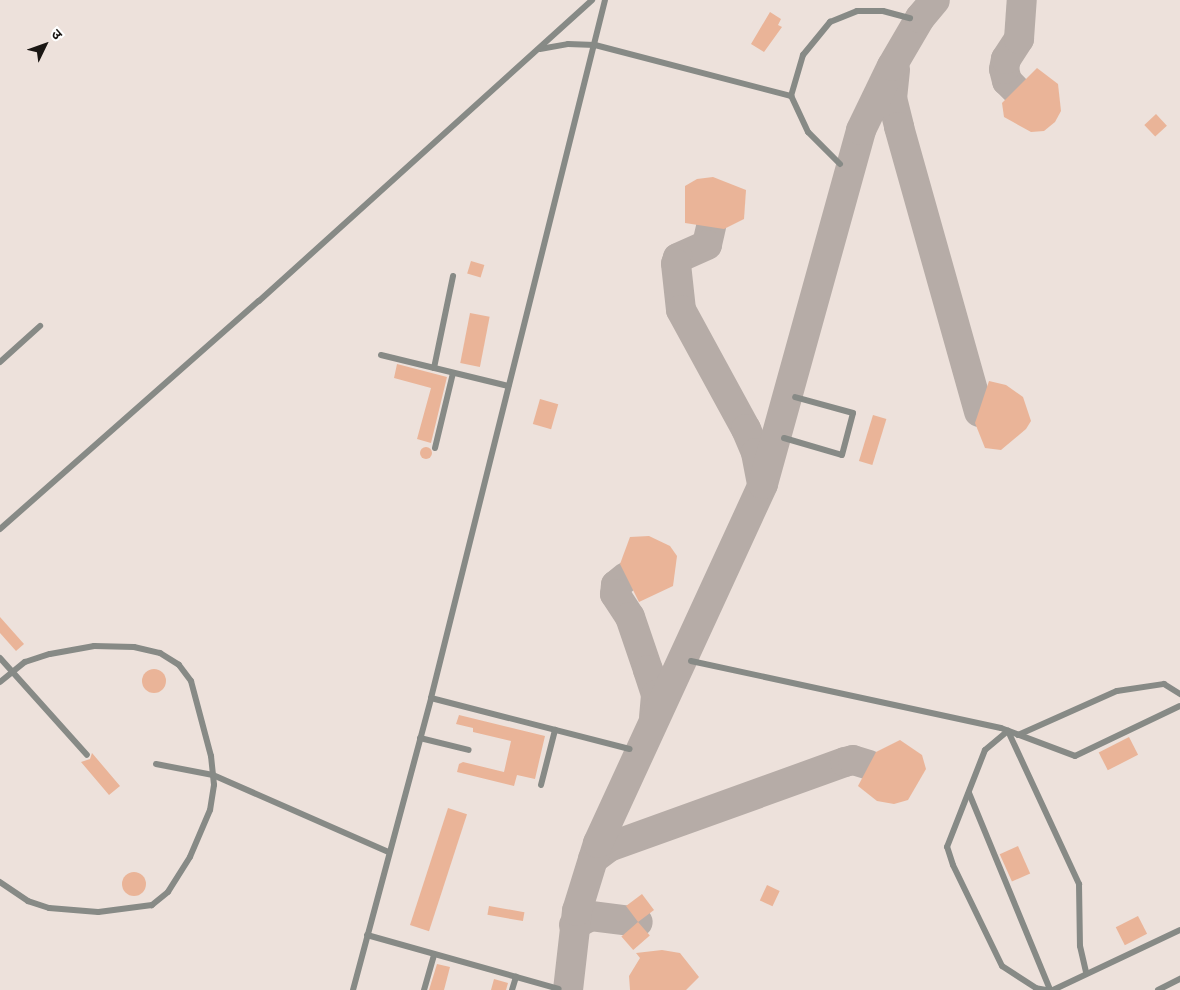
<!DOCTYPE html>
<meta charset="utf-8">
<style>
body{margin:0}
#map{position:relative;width:1180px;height:990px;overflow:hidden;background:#ede1db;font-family:Signika,"Noto Sans Devanagari",sans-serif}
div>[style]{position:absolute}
.taxiway>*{height:30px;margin:-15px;padding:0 15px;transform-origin:15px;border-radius:15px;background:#b6aca7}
.building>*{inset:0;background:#eab498;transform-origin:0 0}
.round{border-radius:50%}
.service>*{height:6px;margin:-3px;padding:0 3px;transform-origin:3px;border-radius:3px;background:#878a86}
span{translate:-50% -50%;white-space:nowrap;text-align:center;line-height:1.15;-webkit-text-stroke:4px #fff;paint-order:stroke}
.north{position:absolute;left:20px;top:20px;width:50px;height:50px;-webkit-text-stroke:4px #fff;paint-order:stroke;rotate:48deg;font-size:14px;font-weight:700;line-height:20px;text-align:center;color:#1a1613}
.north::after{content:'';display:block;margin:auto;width:18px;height:22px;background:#1a1613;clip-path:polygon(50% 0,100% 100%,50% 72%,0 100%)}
</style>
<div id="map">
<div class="taxiway">
<div style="left:895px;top:70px;width:28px;rotate:96deg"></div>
<div style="left:892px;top:98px;width:30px;rotate:76deg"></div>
<div style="left:899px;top:127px;width:296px;rotate:74.3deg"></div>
<div style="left:1015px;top:89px;width:11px;rotate:-135deg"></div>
<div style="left:1007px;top:81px;width:12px;rotate:-104deg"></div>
<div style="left:1004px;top:69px;width:10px;rotate:-79deg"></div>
<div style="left:1006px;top:59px;width:24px;rotate:-57deg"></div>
<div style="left:1019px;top:39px;width:39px;rotate:-86deg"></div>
<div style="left:711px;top:227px;width:18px;rotate:103deg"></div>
<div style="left:707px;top:245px;width:32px;rotate:156deg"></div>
<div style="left:678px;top:258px;width:6px;rotate:108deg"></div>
<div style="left:676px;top:264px;width:46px;rotate:83.8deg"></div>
<div style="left:681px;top:310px;width:136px;rotate:61.4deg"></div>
<div style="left:746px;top:429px;width:26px;rotate:67deg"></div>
<div style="left:756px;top:453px;width:32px;rotate:79deg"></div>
<div style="left:626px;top:577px;width:13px;rotate:141deg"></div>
<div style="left:616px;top:585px;width:9px;rotate:96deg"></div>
<div style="left:615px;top:594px;width:27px;rotate:57deg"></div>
<div style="left:630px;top:617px;width:56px;rotate:71.2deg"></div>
<div style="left:648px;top:670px;width:26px;rotate:72deg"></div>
<div style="left:656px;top:695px;width:22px;rotate:95deg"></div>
<div style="left:593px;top:859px;width:20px;rotate:-37deg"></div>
<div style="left:609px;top:847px;width:251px;rotate:-19.8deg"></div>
<div style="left:845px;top:762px;width:8px;rotate:-14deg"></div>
<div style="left:853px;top:760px;width:17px;rotate:17deg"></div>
<div style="left:574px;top:925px;width:19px;rotate:-28deg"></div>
<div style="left:591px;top:916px;width:47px;rotate:7.3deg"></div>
<div style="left:568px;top:990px;width:80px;rotate:-83.5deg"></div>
<div style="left:577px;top:911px;width:71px;rotate:-72.8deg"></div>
<div style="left:598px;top:843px;width:395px;rotate:-65.3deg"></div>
<div style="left:763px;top:484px;width:367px;rotate:-74.5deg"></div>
<div style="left:861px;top:130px;width:71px;rotate:-64.2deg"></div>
<div style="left:892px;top:66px;width:56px;rotate:-59.7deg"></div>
<div style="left:920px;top:18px;width:23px;rotate:-50deg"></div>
</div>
<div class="building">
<div style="clip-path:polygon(770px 12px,781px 19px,778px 25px,782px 27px,764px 52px,751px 44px)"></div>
<div style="clip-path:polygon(1037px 68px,1058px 84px,1061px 111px,1055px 122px,1044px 131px,1031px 132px,1004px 117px,1002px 103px)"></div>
<div style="left:1156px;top:114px;width:16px;height:16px;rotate:47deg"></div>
<div style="clip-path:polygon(713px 177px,746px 190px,744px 219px,724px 229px,685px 223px,685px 186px,697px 179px)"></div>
<div style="left:471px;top:261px;width:14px;height:13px;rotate:17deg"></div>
<div style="left:470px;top:313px;width:20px;height:51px;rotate:11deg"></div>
<div style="clip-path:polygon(397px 364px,447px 377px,431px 443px,417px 439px,431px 388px,394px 378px)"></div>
<div style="clip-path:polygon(989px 381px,1006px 385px,1023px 397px,1031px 421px,1026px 429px,1001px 450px,985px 448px,975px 423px)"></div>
<div style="left:540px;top:399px;width:19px;height:26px;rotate:16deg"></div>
<div style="left:873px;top:415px;width:14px;height:48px;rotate:17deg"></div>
<div class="round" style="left:420px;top:447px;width:12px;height:12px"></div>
<div style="clip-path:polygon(649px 536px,670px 546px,677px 556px,673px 586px,639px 602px,620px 564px,630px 537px)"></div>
<div style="clip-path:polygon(0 617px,24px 644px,16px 651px,0 633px)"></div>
<div class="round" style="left:142px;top:669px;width:24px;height:24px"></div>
<div style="clip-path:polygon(459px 715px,545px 736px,535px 779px,517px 775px,514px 786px,457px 772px,459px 764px,463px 762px,504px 772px,511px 741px,473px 732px,473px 728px,456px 724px)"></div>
<div style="left:1129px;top:737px;width:20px;height:34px;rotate:63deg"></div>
<div style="clip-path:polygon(900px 740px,922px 755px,926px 769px,908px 800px,894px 804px,877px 801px,858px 786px,876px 752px)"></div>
<div style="clip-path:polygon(92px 753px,120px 786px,109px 795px,81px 762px,90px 759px)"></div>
<div style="left:448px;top:808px;width:20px;height:123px;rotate:18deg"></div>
<div style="left:1018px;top:846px;width:30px;height:20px;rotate:66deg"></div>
<div class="round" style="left:122px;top:872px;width:24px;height:24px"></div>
<div style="left:767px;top:885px;width:14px;height:17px;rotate:25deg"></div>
<div style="left:642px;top:894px;width:20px;height:20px;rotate:53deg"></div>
<div style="left:489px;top:906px;width:36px;height:9px;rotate:10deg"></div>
<div style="left:1138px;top:916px;width:20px;height:25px;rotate:63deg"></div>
<div style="left:638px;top:922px;width:18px;height:22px;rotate:49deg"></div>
<div style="clip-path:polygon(662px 950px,680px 953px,699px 977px,686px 990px,630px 990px,629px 976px,640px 958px,636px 953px)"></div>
<div style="clip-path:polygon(437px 964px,450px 967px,444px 990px,429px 990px)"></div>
<div style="clip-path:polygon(494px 979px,508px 983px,506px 990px,491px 990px)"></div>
</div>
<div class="service">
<div style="left:540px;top:49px;width:28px;rotate:-10deg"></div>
<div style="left:568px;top:44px;width:27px;rotate:2deg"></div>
<div style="left:595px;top:45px;width:203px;rotate:14.6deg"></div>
<div style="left:840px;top:164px;width:45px;rotate:-135deg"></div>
<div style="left:808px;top:132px;width:40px;rotate:-115deg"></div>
<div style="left:791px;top:96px;width:43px;rotate:-73.7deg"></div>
<div style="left:803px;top:55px;width:43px;rotate:-50.7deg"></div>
<div style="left:830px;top:22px;width:29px;rotate:-22deg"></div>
<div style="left:857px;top:11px;width:26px"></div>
<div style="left:883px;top:11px;width:28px;rotate:15deg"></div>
<div style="left:381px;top:355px;width:131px;rotate:13.7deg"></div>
<div style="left:0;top:362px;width:54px;rotate:-42deg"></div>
<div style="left:434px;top:368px;width:94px;rotate:-78.3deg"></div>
<div style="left:784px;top:438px;width:60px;rotate:16.3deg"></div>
<div style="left:842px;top:455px;width:43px;rotate:-75.3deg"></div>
<div style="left:853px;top:413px;width:60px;rotate:-164.6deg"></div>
<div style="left:435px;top:448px;width:77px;rotate:-76.5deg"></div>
<div style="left:0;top:529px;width:345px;rotate:-41.4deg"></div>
<div style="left:259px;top:301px;width:449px;rotate:-42.1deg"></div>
<div style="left:0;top:658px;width:130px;rotate:48.1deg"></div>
<div style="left:691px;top:661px;width:317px;rotate:12.2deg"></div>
<div style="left:1001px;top:728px;width:79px;rotate:20.7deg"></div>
<div style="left:1075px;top:756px;width:116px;rotate:-25.5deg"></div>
<div style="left:0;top:682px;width:32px;rotate:-39deg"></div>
<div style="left:25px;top:662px;width:26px;rotate:-18deg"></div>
<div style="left:50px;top:654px;width:45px;rotate:-10.3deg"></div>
<div style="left:94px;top:646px;width:40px;rotate:1.4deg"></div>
<div style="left:134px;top:647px;width:27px;rotate:13deg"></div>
<div style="left:160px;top:653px;width:22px;rotate:32deg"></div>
<div style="left:179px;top:665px;width:20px;rotate:53deg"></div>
<div style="left:191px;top:681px;width:78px;rotate:75.1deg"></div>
<div style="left:211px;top:756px;width:29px;rotate:84deg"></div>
<div style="left:214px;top:785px;width:25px;rotate:99deg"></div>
<div style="left:210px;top:810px;width:51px;rotate:113.1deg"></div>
<div style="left:190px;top:857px;width:41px;rotate:122.2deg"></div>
<div style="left:168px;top:892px;width:21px;rotate:141deg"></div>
<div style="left:152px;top:905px;width:54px;rotate:172.6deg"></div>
<div style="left:98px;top:912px;width:49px;rotate:-175.3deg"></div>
<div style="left:49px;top:908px;width:22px;rotate:-162deg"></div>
<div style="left:28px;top:901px;width:34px;rotate:-146deg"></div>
<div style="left:431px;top:698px;width:205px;rotate:14.4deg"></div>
<div style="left:1018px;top:735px;width:108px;rotate:-24deg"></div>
<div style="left:1117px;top:691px;width:48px;rotate:-8.5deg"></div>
<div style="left:1164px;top:684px;width:19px;rotate:32deg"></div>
<div style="left:420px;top:738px;width:50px;rotate:13.8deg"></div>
<div style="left:156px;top:764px;width:58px;rotate:10.9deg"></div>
<div style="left:213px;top:775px;width:191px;rotate:23.7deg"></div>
<div style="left:541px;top:785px;width:57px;rotate:-75.7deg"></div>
<div style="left:969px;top:793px;width:213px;rotate:67.6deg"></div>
<div style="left:367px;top:935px;width:199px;rotate:15.7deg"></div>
<div style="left:353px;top:990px;width:302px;rotate:-75deg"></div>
<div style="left:431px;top:698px;width:719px;rotate:-76deg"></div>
<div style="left:424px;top:990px;width:37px;rotate:-74deg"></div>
<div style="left:512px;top:990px;width:14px;rotate:-73deg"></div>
<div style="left:1046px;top:990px;width:10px;rotate:-169deg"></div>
<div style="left:1036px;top:988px;width:40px;rotate:-147.1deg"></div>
<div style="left:1002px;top:966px;width:112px;rotate:-115.9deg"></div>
<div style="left:953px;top:865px;width:19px;rotate:-108deg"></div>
<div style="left:947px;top:847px;width:104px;rotate:-68.6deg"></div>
<div style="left:985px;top:750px;width:30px;rotate:-40deg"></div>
<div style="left:1008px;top:731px;width:169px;rotate:65.1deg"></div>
<div style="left:1079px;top:884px;width:62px;rotate:89.1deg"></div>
<div style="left:1080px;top:946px;width:28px;rotate:77deg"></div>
<div style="left:1053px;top:990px;width:140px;rotate:-25.3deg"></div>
<div style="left:1158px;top:990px;width:25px;rotate:-27deg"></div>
</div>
<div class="north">उ</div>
</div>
